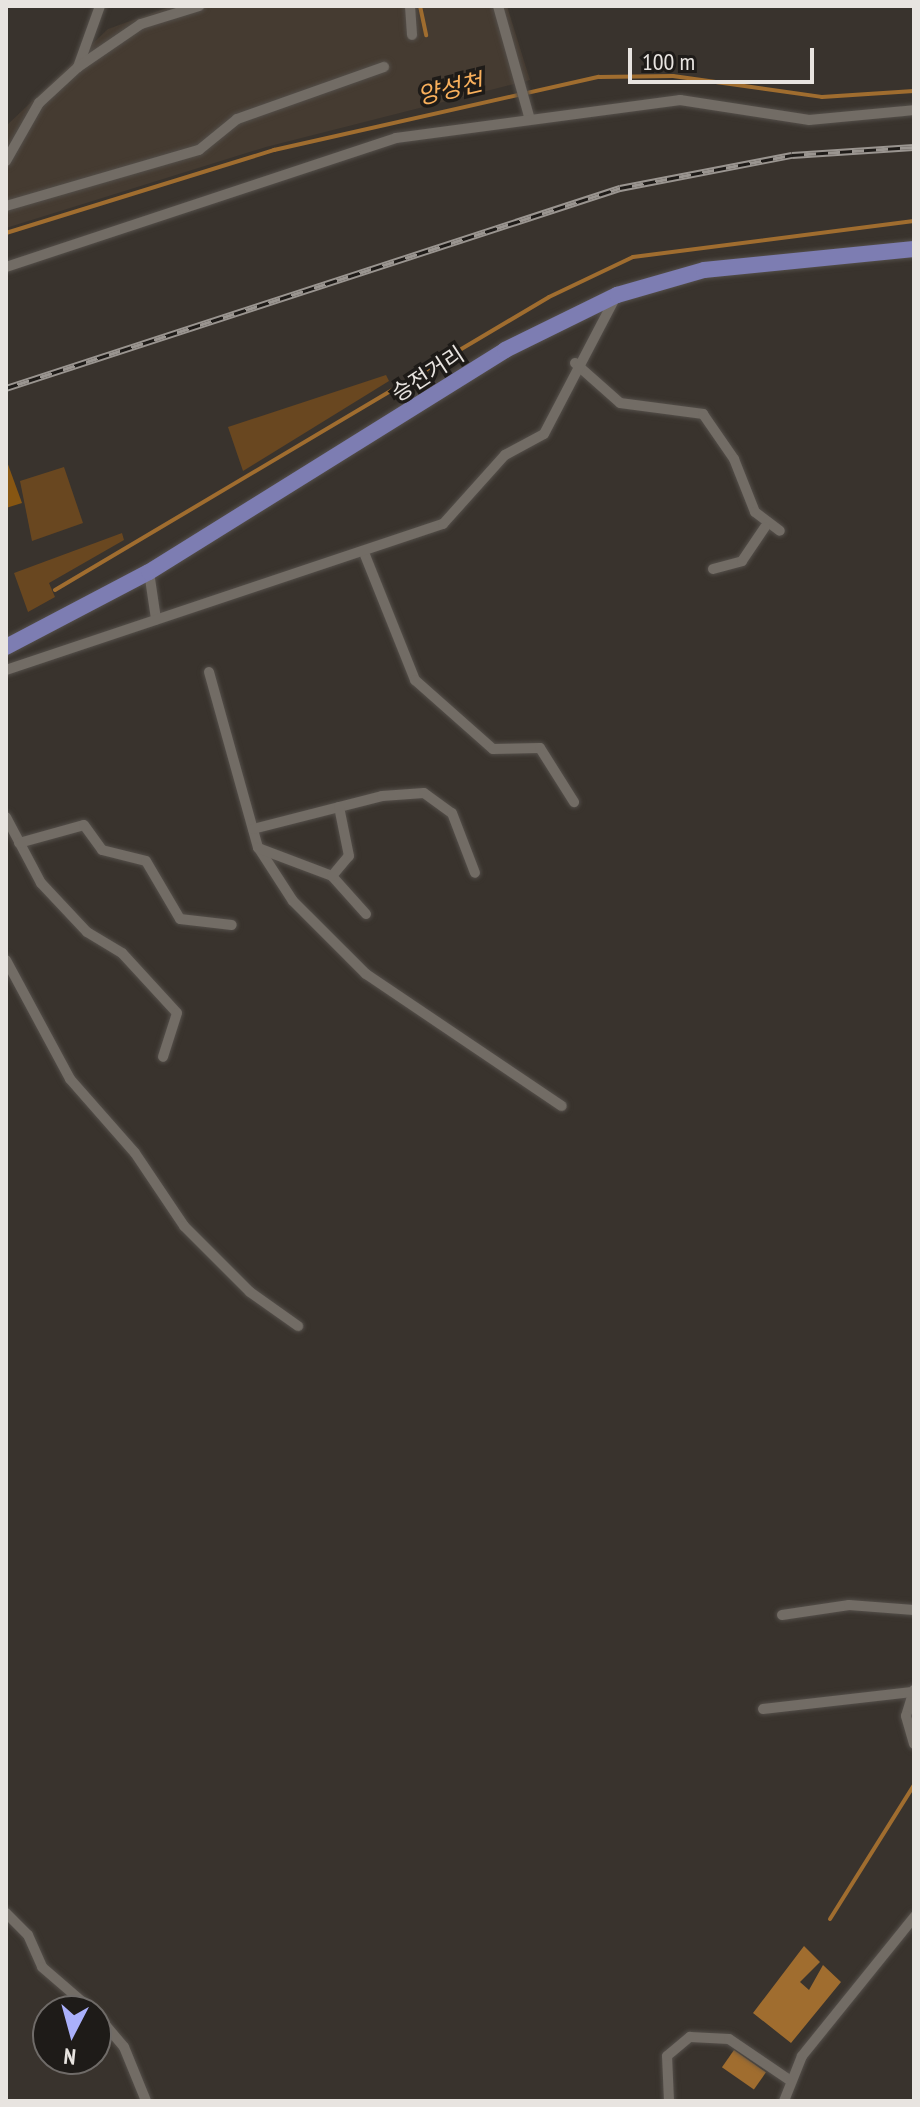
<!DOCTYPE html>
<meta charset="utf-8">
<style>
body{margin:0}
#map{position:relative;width:920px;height:2107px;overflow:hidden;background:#39332d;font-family:"PT Sans Narrow","Noto Sans KR",sans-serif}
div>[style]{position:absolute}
.built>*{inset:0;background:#453b31}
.green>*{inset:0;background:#694720}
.water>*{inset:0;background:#a06d2f;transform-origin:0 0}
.stream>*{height:4px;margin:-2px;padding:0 2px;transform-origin:2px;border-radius:2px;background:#a06d2f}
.building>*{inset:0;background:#875612}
.roads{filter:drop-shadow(0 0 2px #544f4a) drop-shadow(0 0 2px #544f4a)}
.minor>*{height:10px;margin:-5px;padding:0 5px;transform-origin:5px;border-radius:5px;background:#726c65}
.primary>*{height:16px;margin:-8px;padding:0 8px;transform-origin:8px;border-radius:8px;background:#7d7db2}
.rail>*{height:7px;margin-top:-3.5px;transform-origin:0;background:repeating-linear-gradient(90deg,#1e1b18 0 12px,#9a9590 0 24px);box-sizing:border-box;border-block:2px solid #9a9590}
span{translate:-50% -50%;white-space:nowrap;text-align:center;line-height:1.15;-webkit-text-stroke:7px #1e1b18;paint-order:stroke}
.street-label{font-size:22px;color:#e8e4e0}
.water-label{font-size:24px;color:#f9b05c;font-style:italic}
.frame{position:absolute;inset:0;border:8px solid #e8e4e0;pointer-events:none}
.north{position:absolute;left:32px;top:1995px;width:80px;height:80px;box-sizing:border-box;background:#1e1b18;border:2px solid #6f6b68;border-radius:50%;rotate:186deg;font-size:22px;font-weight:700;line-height:32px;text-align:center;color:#e8e4e0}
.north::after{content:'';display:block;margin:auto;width:28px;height:36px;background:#aab0fb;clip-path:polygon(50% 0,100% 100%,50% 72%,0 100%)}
.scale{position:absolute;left:628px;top:48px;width:186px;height:36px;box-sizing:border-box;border:4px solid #e8e4e0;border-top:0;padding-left:10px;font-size:24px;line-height:28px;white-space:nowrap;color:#e8e4e0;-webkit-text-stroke:6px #1e1b18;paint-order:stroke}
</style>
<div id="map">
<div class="built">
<div style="clip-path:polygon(172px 6px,507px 6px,530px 80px,266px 147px,6px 228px,6px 126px,108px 29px)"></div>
</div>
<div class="green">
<div style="clip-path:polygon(386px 375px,389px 381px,243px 471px,228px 427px)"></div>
<div style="clip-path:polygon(64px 467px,83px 523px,32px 541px,20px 481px)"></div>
<div style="clip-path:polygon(122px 533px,124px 540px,49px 583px,55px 597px,28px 612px,14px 573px)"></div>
</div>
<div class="water">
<div style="clip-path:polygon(804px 1946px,820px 1962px,800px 1982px,809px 1990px,823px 1965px,841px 1982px,791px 2043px,753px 2013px)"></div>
<div style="left:734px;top:2050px;width:39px;height:21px;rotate:35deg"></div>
</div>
<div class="stream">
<div style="left:420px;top:6px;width:30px;rotate:78deg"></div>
<div style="left:6px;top:233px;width:281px;rotate:-17.2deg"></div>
<div style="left:274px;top:150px;width:333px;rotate:-12.7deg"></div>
<div style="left:599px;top:77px;width:74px;rotate:-0.8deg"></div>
<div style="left:673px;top:76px;width:150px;rotate:8deg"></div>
<div style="left:822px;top:97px;width:92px;rotate:-3.7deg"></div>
<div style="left:55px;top:590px;width:574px;rotate:-30.67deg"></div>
<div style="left:549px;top:297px;width:93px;rotate:-25.5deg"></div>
<div style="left:633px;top:257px;width:283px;rotate:-7.3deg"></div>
<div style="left:830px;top:1919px;width:158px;rotate:-57.9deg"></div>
</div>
<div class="building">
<div style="clip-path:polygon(6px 459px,22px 503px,6px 508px)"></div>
</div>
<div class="roads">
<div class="minor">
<div style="left:410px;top:6px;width:29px;rotate:86deg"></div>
<div style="left:498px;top:6px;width:118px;rotate:74.3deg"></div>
<div style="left:78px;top:67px;width:65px;rotate:-70.2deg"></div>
<div style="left:6px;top:161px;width:67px;rotate:-60.4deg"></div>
<div style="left:39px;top:103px;width:53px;rotate:-42.7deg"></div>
<div style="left:78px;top:67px;width:76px;rotate:-34.3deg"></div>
<div style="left:141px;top:24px;width:61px;rotate:-17.2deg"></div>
<div style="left:6px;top:206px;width:201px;rotate:-16.2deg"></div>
<div style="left:199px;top:150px;width:49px;rotate:-39.2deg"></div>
<div style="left:237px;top:119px;width:156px;rotate:-19.5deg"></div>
<div style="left:6px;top:267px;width:411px;rotate:-18.3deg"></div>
<div style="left:396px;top:138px;width:287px;rotate:-7.6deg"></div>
<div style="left:680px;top:100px;width:131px;rotate:8.8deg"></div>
<div style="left:809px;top:120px;width:105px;rotate:-5.4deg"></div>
<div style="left:575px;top:363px;width:60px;rotate:41.6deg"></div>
<div style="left:620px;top:403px;width:84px;rotate:7.5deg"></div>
<div style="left:703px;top:414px;width:55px;rotate:55.4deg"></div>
<div style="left:734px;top:459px;width:57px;rotate:68.4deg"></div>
<div style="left:755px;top:512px;width:31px;rotate:37deg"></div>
<div style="left:365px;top:555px;width:135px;rotate:68.2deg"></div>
<div style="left:415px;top:680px;width:104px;rotate:41.5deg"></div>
<div style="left:493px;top:749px;width:47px;rotate:-1.2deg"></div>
<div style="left:540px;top:748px;width:64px;rotate:57.8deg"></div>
<div style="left:713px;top:569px;width:30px;rotate:-15deg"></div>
<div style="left:742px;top:561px;width:41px;rotate:-55.9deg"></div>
<div style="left:149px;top:572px;width:48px;rotate:81.5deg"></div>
<div style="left:6px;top:670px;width:461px;rotate:-18.5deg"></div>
<div style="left:443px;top:524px;width:93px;rotate:-48.1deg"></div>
<div style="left:505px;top:455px;width:44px;rotate:-28.3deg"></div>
<div style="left:544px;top:434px;width:156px;rotate:-62.4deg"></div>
<div style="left:209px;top:672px;width:182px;rotate:74.4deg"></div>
<div style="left:258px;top:847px;width:64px;rotate:57.1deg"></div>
<div style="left:293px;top:901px;width:103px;rotate:45deg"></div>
<div style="left:366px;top:974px;width:236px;rotate:34deg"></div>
<div style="left:6px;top:817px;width:75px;rotate:62.1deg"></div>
<div style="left:41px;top:883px;width:67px;rotate:46.8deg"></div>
<div style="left:87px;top:932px;width:41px;rotate:31deg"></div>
<div style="left:122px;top:953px;width:81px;rotate:47.5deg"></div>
<div style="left:177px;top:1013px;width:46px;rotate:107.7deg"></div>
<div style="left:253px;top:829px;width:133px;rotate:-14.3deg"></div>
<div style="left:382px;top:796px;width:42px;rotate:-4.1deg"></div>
<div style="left:424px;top:793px;width:34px;rotate:36deg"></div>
<div style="left:452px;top:813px;width:64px;rotate:69deg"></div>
<div style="left:19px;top:843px;width:67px;rotate:-15.5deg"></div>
<div style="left:84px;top:825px;width:31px;rotate:54deg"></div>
<div style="left:102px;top:850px;width:45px;rotate:14deg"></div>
<div style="left:146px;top:861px;width:67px;rotate:59.6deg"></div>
<div style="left:180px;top:919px;width:52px;rotate:6.6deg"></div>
<div style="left:258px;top:848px;width:79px;rotate:20.7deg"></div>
<div style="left:332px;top:876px;width:51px;rotate:48.2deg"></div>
<div style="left:332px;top:876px;width:26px;rotate:-50deg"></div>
<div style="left:349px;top:856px;width:50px;rotate:-101.5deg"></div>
<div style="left:6px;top:960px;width:135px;rotate:61.7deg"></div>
<div style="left:70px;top:1079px;width:98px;rotate:48.7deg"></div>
<div style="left:135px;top:1153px;width:88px;rotate:56.1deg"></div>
<div style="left:184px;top:1226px;width:93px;rotate:45deg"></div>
<div style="left:250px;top:1292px;width:59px;rotate:35.3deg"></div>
<div style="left:782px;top:1615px;width:68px;rotate:-8.5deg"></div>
<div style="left:849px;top:1605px;width:65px;rotate:4.4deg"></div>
<div style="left:914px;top:1690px;width:27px;rotate:107deg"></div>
<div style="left:906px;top:1716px;width:29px;rotate:74deg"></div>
<div style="left:763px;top:1709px;width:150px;rotate:-6.5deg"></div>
<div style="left:6px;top:1913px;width:31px;rotate:45deg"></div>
<div style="left:28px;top:1935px;width:35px;rotate:66deg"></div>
<div style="left:42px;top:1967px;width:67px;rotate:40.8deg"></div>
<div style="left:96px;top:2014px;width:43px;rotate:49.7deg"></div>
<div style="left:124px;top:2047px;width:58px;rotate:67.8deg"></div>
<div style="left:669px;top:2101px;width:45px;rotate:-92.5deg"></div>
<div style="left:667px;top:2056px;width:30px;rotate:-40deg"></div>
<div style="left:690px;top:2037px;width:39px;rotate:3deg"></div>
<div style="left:729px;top:2039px;width:71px;rotate:34.1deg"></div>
<div style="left:784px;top:2101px;width:48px;rotate:-68.2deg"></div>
<div style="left:802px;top:2056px;width:179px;rotate:-51.1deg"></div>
</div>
<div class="primary">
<div style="left:6px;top:647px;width:161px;rotate:-27.7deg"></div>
<div style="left:149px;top:572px;width:420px;rotate:-31.9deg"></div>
<div style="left:505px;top:350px;width:125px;rotate:-26.2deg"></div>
<div style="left:617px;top:295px;width:91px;rotate:-16deg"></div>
<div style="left:704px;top:270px;width:211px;rotate:-5.7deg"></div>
</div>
</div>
<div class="rail">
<div style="left:6px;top:388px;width:646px;rotate:-18.04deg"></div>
<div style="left:620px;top:188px;width:175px;rotate:-10.9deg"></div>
<div style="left:792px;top:155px;width:122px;rotate:-3.8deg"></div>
</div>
<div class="street-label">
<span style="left:428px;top:374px;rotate:-33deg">승전거리</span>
</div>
<div class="water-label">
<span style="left:450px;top:89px;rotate:-13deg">양성천</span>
</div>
<div class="frame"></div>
<div class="north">N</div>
<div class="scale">100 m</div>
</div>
